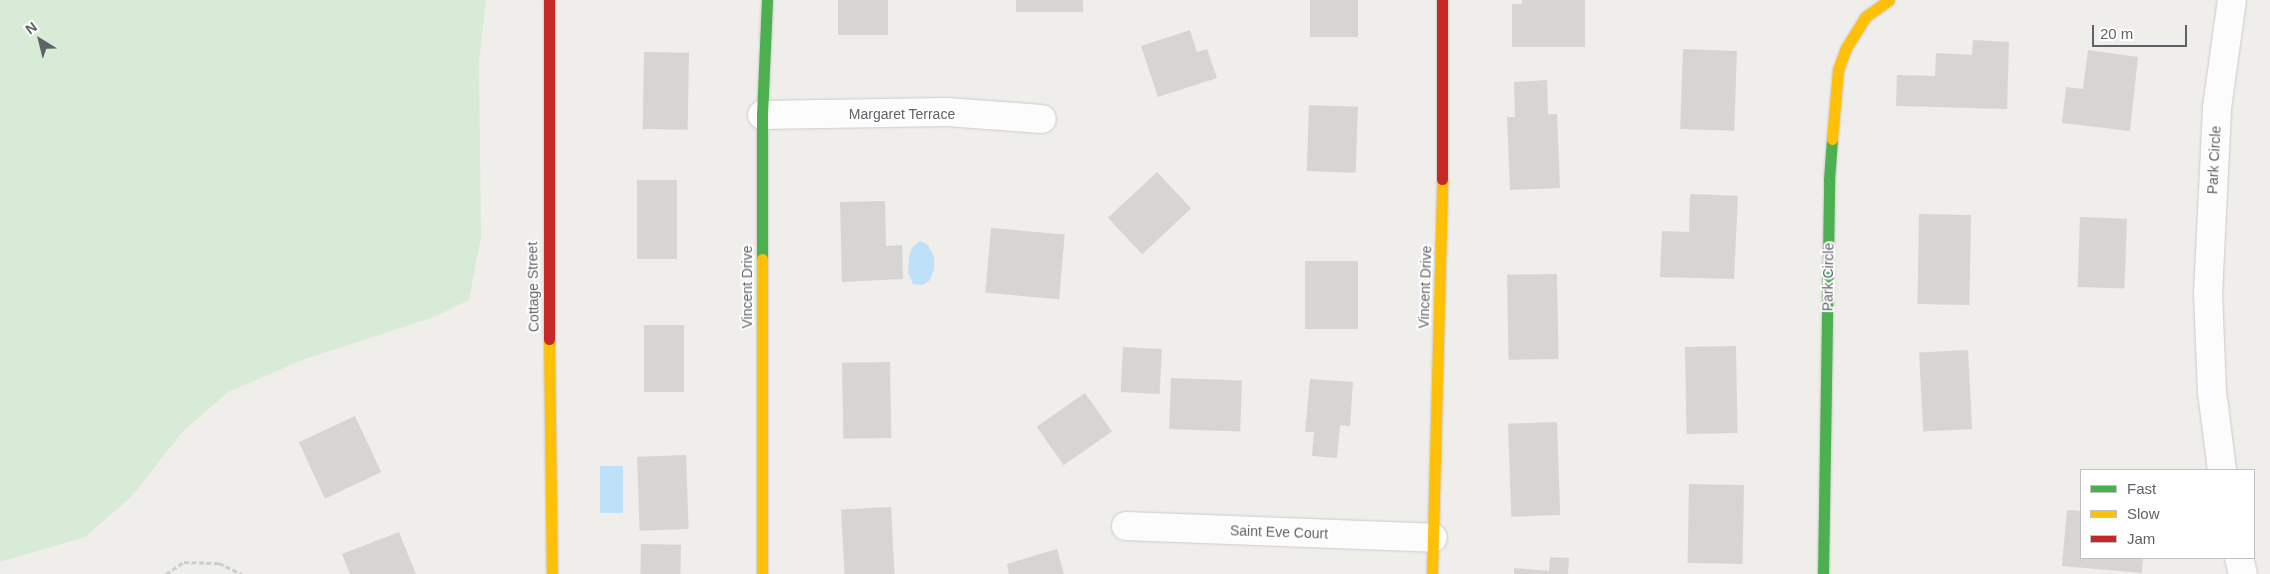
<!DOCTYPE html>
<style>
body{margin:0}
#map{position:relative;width:2270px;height:574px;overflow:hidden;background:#efeeea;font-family:Arial,sans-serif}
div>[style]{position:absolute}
.green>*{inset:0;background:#d8ebd6}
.water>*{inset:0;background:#bfe0f9;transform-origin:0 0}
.building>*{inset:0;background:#d6d5d3;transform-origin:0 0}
.path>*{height:3px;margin-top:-1.5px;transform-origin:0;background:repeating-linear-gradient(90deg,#cacfcc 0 5px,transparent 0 7.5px)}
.roads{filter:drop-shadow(0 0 1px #cbcccc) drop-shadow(0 0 1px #cbcccc)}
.street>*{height:28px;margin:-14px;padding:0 14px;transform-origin:14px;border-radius:14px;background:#fdfcfc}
.fast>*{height:11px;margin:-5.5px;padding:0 5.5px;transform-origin:5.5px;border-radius:5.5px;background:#4caf50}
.slow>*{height:11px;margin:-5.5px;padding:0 5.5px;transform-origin:5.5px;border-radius:5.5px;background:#ffc107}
.jam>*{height:11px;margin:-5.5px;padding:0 5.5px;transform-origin:5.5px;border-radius:5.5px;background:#c62828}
span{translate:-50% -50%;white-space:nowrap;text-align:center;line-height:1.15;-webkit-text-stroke:4px #fff;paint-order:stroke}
.street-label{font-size:14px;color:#5f6368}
.legend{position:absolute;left:2080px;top:469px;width:175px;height:90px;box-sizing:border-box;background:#fff;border:1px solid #bfc1c3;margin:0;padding:6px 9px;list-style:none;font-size:15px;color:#5f6368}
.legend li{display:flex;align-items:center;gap:10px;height:25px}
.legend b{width:25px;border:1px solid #bfc1c3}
.north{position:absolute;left:15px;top:15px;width:50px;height:50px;-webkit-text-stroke:4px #fff;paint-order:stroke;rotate:324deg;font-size:14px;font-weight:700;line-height:20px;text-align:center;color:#5f6368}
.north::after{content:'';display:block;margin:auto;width:18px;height:22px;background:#5f6368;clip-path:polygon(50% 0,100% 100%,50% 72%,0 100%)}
.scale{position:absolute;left:2092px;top:25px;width:95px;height:22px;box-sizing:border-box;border:2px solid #5f6368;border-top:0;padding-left:6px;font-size:15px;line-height:18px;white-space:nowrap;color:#5f6368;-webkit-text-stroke:4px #fff;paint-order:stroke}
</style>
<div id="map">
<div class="green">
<div style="clip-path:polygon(0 0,486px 0,479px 63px,481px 237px,469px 300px,434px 317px,302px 360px,228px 392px,183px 431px,131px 497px,85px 537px,0 562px)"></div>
</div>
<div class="water">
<div style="clip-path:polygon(920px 241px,928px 245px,934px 257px,934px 269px,930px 280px,923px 285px,913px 284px,908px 273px,909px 257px,912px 248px)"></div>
<div style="left:600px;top:466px;width:23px;height:47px"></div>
</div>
<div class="building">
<div style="left:838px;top:0;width:50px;height:35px"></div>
<div style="left:1016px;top:0;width:67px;height:12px"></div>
<div style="left:1310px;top:0;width:48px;height:37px"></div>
<div style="clip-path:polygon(1522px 0,1585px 0,1585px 47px,1512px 47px,1512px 4px,1522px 4px)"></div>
<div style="clip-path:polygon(1190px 30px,1197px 52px,1207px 49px,1217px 78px,1158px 97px,1141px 46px)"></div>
<div style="clip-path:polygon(1973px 40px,2009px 42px,2007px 109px,1896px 106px,1897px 75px,1935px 76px,1936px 53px,1972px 55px)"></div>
<div style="left:1683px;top:49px;width:54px;height:80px;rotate:2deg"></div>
<div style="clip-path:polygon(2088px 50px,2138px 57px,2130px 131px,2062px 123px,2066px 87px,2083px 89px)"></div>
<div style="left:644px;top:52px;width:45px;height:77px;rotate:1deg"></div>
<div style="clip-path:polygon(1547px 80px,1548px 114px,1557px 114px,1560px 188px,1510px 190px,1507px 117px,1515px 117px,1514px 82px)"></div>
<div style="left:1309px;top:105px;width:49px;height:66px;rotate:2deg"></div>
<div style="left:1157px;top:172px;width:50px;height:67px;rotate:47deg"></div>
<div style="left:637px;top:180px;width:40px;height:79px"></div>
<div style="clip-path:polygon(1690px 194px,1738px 196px,1734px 279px,1660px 277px,1662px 231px,1689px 232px)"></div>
<div style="clip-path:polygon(885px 201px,886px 246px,902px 245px,903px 279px,842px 282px,840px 202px)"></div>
<div style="left:1919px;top:214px;width:52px;height:90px;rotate:1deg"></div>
<div style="left:2080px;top:217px;width:47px;height:70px;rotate:2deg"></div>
<div style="left:991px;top:228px;width:74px;height:65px;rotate:5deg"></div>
<div style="left:1305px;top:261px;width:53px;height:68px"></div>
<div style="left:1557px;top:274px;width:85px;height:50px;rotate:89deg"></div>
<div style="left:644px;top:325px;width:40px;height:67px"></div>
<div style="left:1736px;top:346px;width:87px;height:51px;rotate:89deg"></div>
<div style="left:1123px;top:347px;width:39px;height:45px;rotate:3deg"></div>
<div style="left:1968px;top:350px;width:79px;height:49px;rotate:87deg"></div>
<div style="left:890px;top:362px;width:76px;height:48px;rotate:89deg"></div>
<div style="left:1171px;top:378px;width:71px;height:51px;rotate:2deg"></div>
<div style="clip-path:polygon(1310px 379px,1353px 382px,1350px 426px,1340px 425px,1337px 458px,1312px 456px,1314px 432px,1305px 432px)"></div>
<div style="left:1085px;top:393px;width:47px;height:59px;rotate:55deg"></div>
<div style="left:355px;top:416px;width:62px;height:62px;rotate:65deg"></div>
<div style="left:1557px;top:422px;width:93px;height:49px;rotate:88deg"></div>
<div style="left:686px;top:455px;width:74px;height:49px;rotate:88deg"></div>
<div style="left:1689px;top:484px;width:55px;height:79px;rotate:1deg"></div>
<div style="left:891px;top:507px;width:67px;height:50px;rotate:87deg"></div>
<div style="clip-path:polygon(2067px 510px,2081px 511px,2081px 558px,2143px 558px,2142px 573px,2062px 566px)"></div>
<div style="clip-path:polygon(399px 532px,416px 574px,350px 574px,342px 554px)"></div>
<div style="left:641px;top:544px;width:40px;height:30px;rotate:1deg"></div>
<div style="clip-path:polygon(1057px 549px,1064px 574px,1009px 574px,1007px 564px)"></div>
<div style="clip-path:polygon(1550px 557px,1569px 558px,1568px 574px,1514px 574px,1514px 568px,1549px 571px)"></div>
</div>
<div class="path">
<div style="left:166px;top:574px;width:22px;rotate:-34deg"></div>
<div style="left:184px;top:562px;width:35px;rotate:2deg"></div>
<div style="left:219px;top:563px;width:25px;rotate:26deg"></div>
</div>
<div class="roads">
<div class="street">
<div style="left:762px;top:115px;width:185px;rotate:-0.9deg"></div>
<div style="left:947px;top:112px;width:95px;rotate:4.2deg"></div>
<div style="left:2222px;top:470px;width:79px;rotate:-97.3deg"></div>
<div style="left:2212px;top:392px;width:98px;rotate:-92.3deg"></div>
<div style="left:2208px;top:294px;width:186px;rotate:-87.2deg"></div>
<div style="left:2217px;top:108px;width:109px;rotate:-82.1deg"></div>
<div style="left:1126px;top:526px;width:307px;rotate:2.2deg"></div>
<div style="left:2239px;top:558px;width:16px;rotate:76deg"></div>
</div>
<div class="fast">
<div style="left:762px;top:259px;width:144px;rotate:-90deg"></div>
<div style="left:762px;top:115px;width:115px;rotate:-87.5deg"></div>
<div style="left:1823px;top:574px;width:394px;rotate:-89.1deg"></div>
<div style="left:1829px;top:180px;width:41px;rotate:-85.8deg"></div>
</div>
<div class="slow">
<div style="left:1832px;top:139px;width:69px;rotate:-85deg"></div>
<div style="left:1838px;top:70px;width:23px;rotate:-70deg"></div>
<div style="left:1846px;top:48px;width:36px;rotate:-58deg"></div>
<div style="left:1865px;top:17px;width:29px;rotate:-35deg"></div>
<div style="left:762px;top:259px;width:315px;rotate:90deg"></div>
<div style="left:549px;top:339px;width:235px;rotate:89.3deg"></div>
<div style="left:1432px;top:574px;width:395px;rotate:-88.5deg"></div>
</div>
<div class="jam">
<div style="left:549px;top:0;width:339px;rotate:90deg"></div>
<div style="left:1442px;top:0;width:179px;rotate:90deg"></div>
</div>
</div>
<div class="street-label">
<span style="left:902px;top:114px">Margaret Terrace</span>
<span style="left:2214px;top:160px;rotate:-87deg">Park Circle</span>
<span style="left:1828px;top:277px;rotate:-89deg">Park Circle</span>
<span style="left:533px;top:287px;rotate:-91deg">Cottage Street</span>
<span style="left:747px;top:287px;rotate:-90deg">Vincent Drive</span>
<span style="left:1425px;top:287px;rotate:-88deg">Vincent Drive</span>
<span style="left:1279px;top:532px;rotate:2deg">Saint Eve Court</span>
</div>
<ul class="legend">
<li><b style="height:6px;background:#4caf50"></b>Fast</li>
<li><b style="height:6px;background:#ffc107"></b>Slow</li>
<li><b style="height:6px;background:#c62828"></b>Jam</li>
</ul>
<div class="north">N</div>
<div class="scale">20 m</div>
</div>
